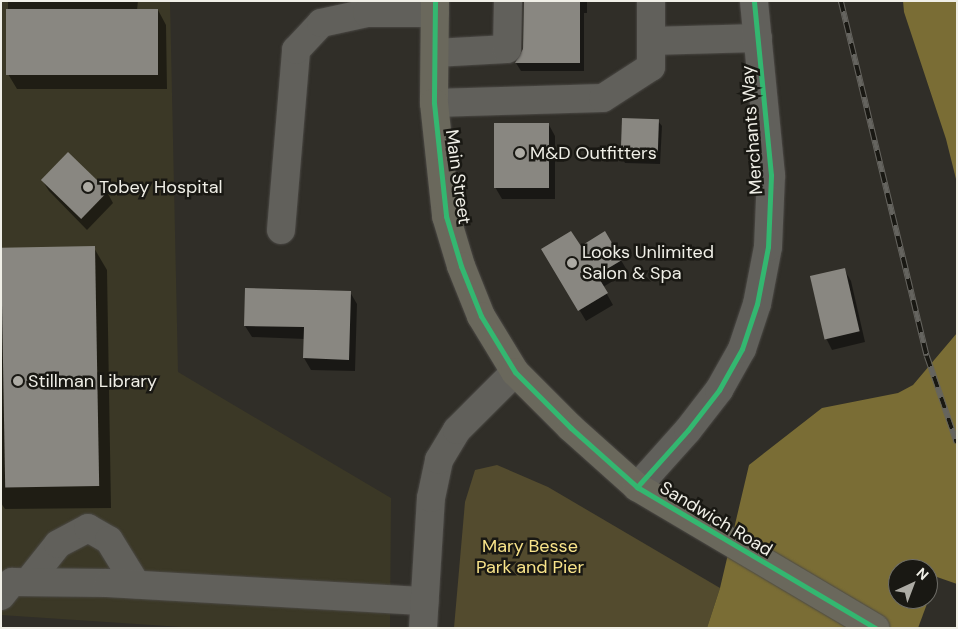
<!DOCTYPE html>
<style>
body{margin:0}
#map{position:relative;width:958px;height:629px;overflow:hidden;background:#302e28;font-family:"DM Sans",sans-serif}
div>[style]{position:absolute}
.built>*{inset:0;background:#3b3826}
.green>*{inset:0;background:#534b2e}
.water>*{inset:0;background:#7a6d35}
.pier>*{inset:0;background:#302e28}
.shadow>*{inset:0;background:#0007}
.building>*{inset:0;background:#898781;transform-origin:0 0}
.roads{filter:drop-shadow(0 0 1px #4b4945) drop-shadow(0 0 1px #4b4945)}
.minor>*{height:28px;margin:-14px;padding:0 14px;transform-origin:14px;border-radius:14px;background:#61605b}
.major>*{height:28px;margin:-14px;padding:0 14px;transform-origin:14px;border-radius:14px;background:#6a685c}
.rail>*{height:5.5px;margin-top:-2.75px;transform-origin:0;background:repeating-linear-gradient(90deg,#191813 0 11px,#65645f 0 22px);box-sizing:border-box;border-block:1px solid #65645f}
.cycleway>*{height:5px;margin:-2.5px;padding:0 2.5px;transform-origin:2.5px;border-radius:2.5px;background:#33b770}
.dots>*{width:14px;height:14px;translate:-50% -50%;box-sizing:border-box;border:2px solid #191813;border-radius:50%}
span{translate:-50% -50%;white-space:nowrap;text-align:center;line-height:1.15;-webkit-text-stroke:5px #191813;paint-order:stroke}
.street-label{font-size:18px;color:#f0efe7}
.poi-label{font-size:18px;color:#f0efe7}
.left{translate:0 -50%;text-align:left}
.park-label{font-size:18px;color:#f9e48a}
.frame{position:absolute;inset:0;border:2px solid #f0efe7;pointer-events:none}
.north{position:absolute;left:888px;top:559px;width:50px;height:50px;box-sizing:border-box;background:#191813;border:1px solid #6f6e68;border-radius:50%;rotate:43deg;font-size:14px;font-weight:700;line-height:20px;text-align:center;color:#f0efe7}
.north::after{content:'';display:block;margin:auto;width:18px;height:22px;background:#adaba4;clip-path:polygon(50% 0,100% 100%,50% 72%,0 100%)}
</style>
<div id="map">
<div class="built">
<div style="clip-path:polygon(1px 1px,170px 1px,178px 372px,391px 498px,390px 628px,197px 628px,1px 615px)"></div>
</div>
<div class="green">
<div style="clip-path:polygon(497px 465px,548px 487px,720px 588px,707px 628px,454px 628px,465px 502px,475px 470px)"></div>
</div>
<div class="water">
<div style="clip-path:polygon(903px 1px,957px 1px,957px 183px,946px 139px,904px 12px)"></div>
<div style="clip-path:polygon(evenodd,957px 333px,957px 628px,707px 628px,720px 588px,749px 465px,822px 408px,898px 393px,913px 385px,957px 333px,898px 569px,928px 569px,928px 599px,898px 599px,898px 569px)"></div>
</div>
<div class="pier">
<div style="clip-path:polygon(937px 577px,957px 584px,957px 628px,918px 628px)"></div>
</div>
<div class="shadow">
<div style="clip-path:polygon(8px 1px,138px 1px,137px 10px,158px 10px,166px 25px,167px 89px,17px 89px,8px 74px)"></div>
<div style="clip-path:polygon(525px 1px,587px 1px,587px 13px,584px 13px,584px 71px,521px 71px,516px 63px,524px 50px)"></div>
<div style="clip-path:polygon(658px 121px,662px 126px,660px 164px,625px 163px,622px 157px)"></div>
<div style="clip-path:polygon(549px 125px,555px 136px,555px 199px,502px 199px,495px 187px)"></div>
<div style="clip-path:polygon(42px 180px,107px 192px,113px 203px,87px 230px,49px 191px)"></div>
<div style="clip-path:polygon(605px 233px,628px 272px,603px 287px,613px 305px,586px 321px,543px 249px,580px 248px)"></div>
<div style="clip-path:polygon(94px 248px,107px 270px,111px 508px,5px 509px,1px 503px,1px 249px)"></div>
<div style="clip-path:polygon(844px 269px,851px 281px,865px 342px,832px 350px,826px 338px)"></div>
<div style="clip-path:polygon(350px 292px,357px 304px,355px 371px,311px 370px,304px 358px,305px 339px,252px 337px,245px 326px)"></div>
</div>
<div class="building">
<div style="clip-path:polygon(524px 1px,580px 1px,580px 63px,515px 63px,523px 49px)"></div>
<div style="left:6px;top:9px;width:152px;height:66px"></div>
<div style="left:622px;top:118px;width:37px;height:39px;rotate:2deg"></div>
<div style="left:494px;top:123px;width:55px;height:65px"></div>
<div style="left:68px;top:152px;width:56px;height:39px;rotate:44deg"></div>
<div style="clip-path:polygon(571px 231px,581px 246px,605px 231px,622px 260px,597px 275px,608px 293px,578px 311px,541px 249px)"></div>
<div style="left:95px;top:246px;width:240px;height:94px;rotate:89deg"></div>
<div style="left:845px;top:268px;width:65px;height:36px;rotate:77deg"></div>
<div style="clip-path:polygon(245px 288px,351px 291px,349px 360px,303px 358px,304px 327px,244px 326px)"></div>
</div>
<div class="roads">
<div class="minor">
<div style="left:651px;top:41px;width:107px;rotate:-1.6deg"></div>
<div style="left:435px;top:53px;width:72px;rotate:-3.2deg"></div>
<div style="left:507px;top:49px;width:48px;rotate:-88.8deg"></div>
<div style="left:434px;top:103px;width:169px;rotate:-1.7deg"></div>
<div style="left:603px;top:98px;width:57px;rotate:-32.9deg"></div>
<div style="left:651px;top:67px;width:66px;rotate:-90deg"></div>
<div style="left:281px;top:230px;width:181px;rotate:-85.2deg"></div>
<div style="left:296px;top:50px;width:37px;rotate:-47deg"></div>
<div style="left:321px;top:23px;width:47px;rotate:-12.3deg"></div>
<div style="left:367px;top:13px;width:68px"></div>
<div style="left:637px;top:487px;width:76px;rotate:-48.2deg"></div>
<div style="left:688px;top:430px;width:51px;rotate:-52.2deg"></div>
<div style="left:719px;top:390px;width:47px;rotate:-60.7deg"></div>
<div style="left:742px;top:349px;width:47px;rotate:-71.6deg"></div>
<div style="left:757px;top:304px;width:58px;rotate:-79.1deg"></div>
<div style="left:768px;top:247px;width:72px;rotate:-87.6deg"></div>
<div style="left:771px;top:175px;width:175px;rotate:-95.6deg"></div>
<div style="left:28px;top:582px;width:48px;rotate:-51.7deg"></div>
<div style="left:58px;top:544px;width:34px;rotate:-28deg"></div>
<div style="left:88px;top:528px;width:24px;rotate:30deg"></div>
<div style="left:109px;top:540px;width:52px;rotate:58.5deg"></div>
<div style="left:1px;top:596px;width:18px;rotate:-52deg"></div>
<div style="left:12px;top:582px;width:96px;rotate:0.6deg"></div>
<div style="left:108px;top:583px;width:317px;rotate:3.3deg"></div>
<div style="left:423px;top:628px;width:130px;rotate:-86.5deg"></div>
<div style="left:431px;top:498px;width:39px;rotate:-78deg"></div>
<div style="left:439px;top:460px;width:35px;rotate:-59deg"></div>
<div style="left:457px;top:430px;width:82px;rotate:-45deg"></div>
</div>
<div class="major">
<div style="left:435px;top:1px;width:102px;rotate:90.6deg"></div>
<div style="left:434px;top:103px;width:114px;rotate:83.9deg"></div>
<div style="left:446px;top:216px;width:52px;rotate:73.3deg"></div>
<div style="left:461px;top:266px;width:54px;rotate:68.2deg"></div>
<div style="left:481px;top:316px;width:66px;rotate:58.7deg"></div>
<div style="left:515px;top:372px;width:79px;rotate:45deg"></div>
<div style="left:571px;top:428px;width:89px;rotate:41.8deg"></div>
<div style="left:637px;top:487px;width:277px;rotate:30.6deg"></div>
</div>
</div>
<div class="rail">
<div style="left:841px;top:1px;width:365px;rotate:76.4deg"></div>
<div style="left:927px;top:356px;width:92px;rotate:71deg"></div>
</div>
<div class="cycleway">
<div style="left:435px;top:1px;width:102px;rotate:90.6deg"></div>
<div style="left:434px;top:103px;width:114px;rotate:83.9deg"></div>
<div style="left:446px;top:216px;width:52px;rotate:73.3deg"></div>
<div style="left:461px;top:266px;width:54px;rotate:68.2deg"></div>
<div style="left:481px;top:316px;width:66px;rotate:58.7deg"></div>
<div style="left:515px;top:372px;width:79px;rotate:45deg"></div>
<div style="left:571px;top:428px;width:89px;rotate:41.8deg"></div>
<div style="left:637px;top:487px;width:277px;rotate:30.6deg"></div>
<div style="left:637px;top:487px;width:76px;rotate:-48.2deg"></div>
<div style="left:688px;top:430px;width:51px;rotate:-52.2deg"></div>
<div style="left:719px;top:390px;width:47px;rotate:-60.7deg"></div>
<div style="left:742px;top:349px;width:47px;rotate:-71.6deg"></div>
<div style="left:757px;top:304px;width:58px;rotate:-79.1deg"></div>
<div style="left:768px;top:247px;width:72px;rotate:-87.6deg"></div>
<div style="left:771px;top:175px;width:175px;rotate:-95.6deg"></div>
</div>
<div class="dots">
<div style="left:520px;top:153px;background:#adaba4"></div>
<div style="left:88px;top:187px;background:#adaba4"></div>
<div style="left:572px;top:263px;background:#adaba4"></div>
<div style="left:18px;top:381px;background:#adaba4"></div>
</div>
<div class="street-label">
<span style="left:752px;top:130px;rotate:-94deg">Merchants Way</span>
<span style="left:458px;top:177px;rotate:82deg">Main Street</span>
<span style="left:716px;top:519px;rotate:31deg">Sandwich Road</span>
</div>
<div class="poi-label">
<span class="left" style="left:530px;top:153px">M&amp;D Outfitters</span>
<span class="left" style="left:99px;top:187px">Tobey Hospital</span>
<span class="left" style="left:582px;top:263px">Looks Unlimited<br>Salon &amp; Spa</span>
<span class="left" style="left:28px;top:381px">Stillman Library</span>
</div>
<div class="park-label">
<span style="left:530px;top:557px">Mary Besse<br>Park and Pier</span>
</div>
<div class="frame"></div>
<div class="north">N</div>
</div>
